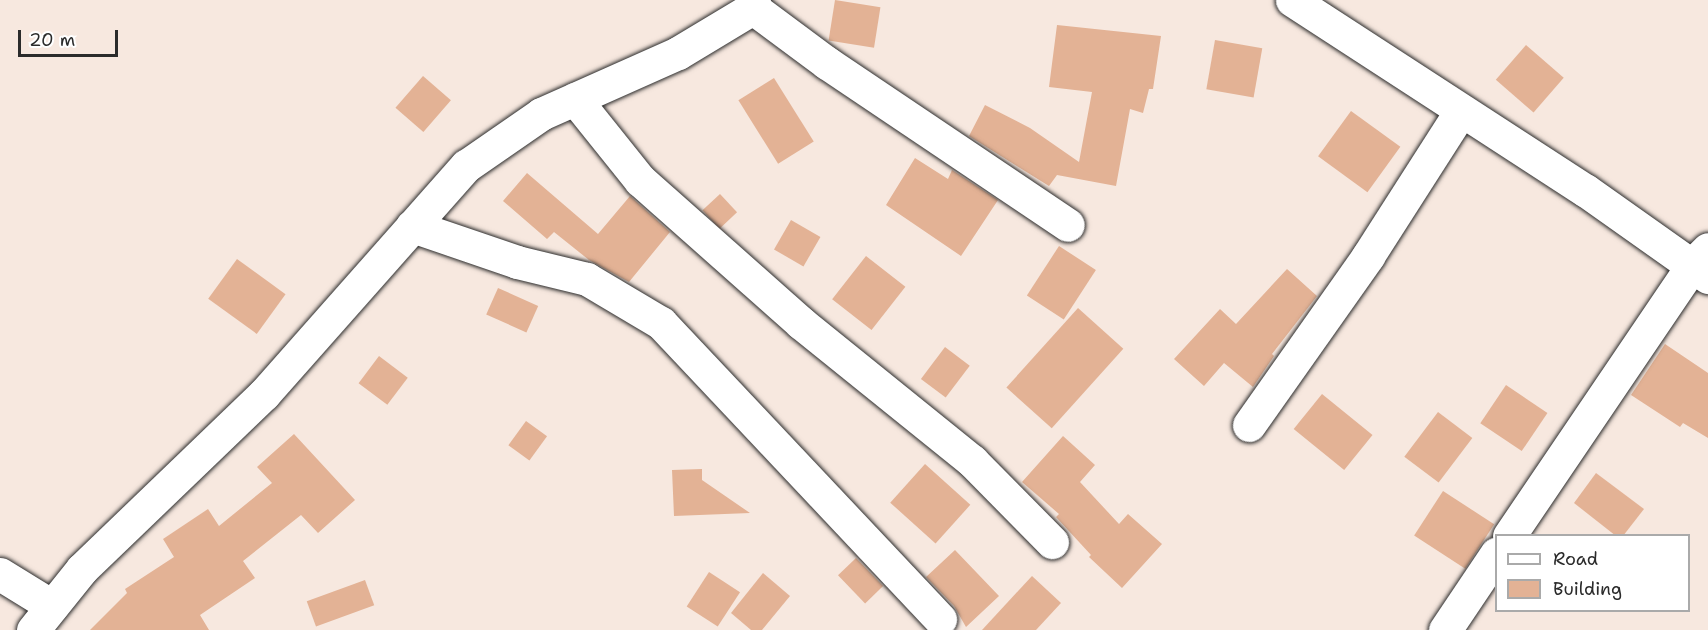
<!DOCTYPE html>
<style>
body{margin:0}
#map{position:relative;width:1708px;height:630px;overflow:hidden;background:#f7e8df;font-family:"Shantell Sans",sans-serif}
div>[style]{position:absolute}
.building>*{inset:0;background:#e3b295;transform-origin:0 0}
.roads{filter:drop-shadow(0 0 2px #2b2b2b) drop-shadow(0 0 2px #2b2b2b)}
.minor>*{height:33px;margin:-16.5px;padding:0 16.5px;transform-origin:16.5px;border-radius:16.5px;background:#fff}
span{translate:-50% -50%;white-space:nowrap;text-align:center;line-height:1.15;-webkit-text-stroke:5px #fff;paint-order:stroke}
.legend{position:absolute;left:1495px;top:534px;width:195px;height:78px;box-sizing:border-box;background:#fff;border:2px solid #aaa;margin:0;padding:8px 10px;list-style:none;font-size:18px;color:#2b2b2b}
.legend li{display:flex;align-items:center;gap:12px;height:30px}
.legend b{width:30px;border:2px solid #aaa}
.scale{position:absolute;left:18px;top:30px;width:100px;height:27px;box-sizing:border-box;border:3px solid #2b2b2b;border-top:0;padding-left:8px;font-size:18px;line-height:21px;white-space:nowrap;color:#2b2b2b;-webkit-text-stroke:4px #fff;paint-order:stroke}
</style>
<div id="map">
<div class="building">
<div style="left:835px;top:0;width:46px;height:41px;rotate:9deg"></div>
<div style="clip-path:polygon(1057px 25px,1161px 36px,1153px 89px,1149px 89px,1143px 113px,1130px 109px,1116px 186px,1057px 175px,1049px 186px,969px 136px,985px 105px,1030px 128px,1079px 162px,1092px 92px,1049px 87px)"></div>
<div style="left:1215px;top:40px;width:48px;height:50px;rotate:10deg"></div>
<div style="left:1526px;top:45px;width:50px;height:46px;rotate:41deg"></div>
<div style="left:423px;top:76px;width:37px;height:42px;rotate:41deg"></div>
<div style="left:774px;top:78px;width:75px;height:42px;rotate:58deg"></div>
<div style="left:1351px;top:111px;width:61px;height:56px;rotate:36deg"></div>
<div style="clip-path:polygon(915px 158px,948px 179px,952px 170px,998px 200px,961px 256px,886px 205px)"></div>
<div style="clip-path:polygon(527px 173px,598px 234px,630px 196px,670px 232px,629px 282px,589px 260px,554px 232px,547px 239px,503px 201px)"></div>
<div style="left:720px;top:194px;width:25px;height:24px;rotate:47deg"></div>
<div style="left:791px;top:220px;width:34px;height:34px;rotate:30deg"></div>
<div style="left:1059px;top:246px;width:44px;height:59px;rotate:33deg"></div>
<div style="left:866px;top:256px;width:50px;height:55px;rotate:38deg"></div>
<div style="left:237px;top:259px;width:60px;height:49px;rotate:36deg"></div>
<div style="clip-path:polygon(1287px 269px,1317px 296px,1272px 354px,1274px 356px,1253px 387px,1224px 363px,1204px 386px,1174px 359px,1220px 309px,1236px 324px)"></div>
<div style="left:498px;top:288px;width:44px;height:29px;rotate:24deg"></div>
<div style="left:1078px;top:308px;width:61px;height:107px;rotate:42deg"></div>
<div style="clip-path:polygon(1665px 344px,1708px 373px,1708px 438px,1683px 423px,1680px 427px,1631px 395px)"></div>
<div style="left:945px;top:347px;width:31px;height:40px;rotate:37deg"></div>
<div style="left:379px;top:356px;width:36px;height:34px;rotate:37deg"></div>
<div style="left:1506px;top:385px;width:50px;height:46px;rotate:34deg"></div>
<div style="left:1322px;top:394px;width:65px;height:45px;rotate:39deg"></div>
<div style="left:1438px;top:412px;width:43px;height:56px;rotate:37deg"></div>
<div style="left:526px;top:421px;width:26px;height:30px;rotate:36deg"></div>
<div style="clip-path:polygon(294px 434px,355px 500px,318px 533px,301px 515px,243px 561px,255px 578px,200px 615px,209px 630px,90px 630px,127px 593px,125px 589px,174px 557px,163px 539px,208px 509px,219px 526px,272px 483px,257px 467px)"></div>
<div style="clip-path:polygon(1063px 436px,1095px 465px,1080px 482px,1119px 524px,1128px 514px,1162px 544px,1122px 588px,1089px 557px,1091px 555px,1056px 517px,1059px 514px,1022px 482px)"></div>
<div style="left:925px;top:464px;width:61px;height:52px;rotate:42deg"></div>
<div style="clip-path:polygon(702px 469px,702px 480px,750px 513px,674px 516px,672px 470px)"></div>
<div style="clip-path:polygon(1596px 473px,1644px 509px,1623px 536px,1616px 536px,1574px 503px)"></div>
<div style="left:1443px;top:491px;width:61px;height:53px;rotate:33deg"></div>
<div style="clip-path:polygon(955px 550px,999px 596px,966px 627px,954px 606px,926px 577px)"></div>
<div style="left:856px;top:558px;width:39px;height:25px;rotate:46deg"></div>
<div style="left:709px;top:572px;width:37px;height:41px;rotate:33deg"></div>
<div style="clip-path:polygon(763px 573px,790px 596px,762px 630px,751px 630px,731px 613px)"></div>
<div style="clip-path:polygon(1032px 576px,1061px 603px,1036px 630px,982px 630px)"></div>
<div style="left:365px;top:580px;width:27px;height:62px;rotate:70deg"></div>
</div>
<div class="roads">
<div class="minor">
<div style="left:1292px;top:0;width:349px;rotate:33deg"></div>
<div style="left:1585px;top:190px;width:151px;rotate:35.3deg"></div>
<div style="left:753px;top:8px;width:92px;rotate:36.6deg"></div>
<div style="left:827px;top:63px;width:290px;rotate:33.9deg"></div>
<div style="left:575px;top:99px;width:104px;rotate:51.3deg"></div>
<div style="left:640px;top:180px;width:215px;rotate:41.6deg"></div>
<div style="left:801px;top:323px;width:220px;rotate:38.9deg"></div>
<div style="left:972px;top:461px;width:114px;rotate:45.4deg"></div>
<div style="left:412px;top:226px;width:111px;rotate:18.9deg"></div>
<div style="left:517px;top:262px;width:72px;rotate:13.7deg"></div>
<div style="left:587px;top:279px;width:86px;rotate:30.7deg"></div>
<div style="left:661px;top:323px;width:407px;rotate:46.7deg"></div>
<div style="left:1249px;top:425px;width:207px;rotate:-54.8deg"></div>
<div style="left:1368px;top:256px;width:171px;rotate:-57.4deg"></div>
<div style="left:1509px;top:536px;width:328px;rotate:-55.9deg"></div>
<div style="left:1693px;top:264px;width:21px;rotate:-45deg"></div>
<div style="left:0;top:574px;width:61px;rotate:31.6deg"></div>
<div style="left:33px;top:630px;width:78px;rotate:-51.2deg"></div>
<div style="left:82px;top:569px;width:252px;rotate:-43.9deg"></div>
<div style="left:264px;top:394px;width:305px;rotate:-48.5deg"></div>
<div style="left:466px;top:166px;width:91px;rotate:-34.7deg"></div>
<div style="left:541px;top:114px;width:150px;rotate:-24deg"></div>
<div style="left:678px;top:53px;width:87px;rotate:-31deg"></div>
<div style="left:753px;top:8px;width:8px;rotate:-83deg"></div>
<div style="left:1445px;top:630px;width:92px;rotate:-56.1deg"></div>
</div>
</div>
<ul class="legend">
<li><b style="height:8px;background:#fff"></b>Road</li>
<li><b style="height:16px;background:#e3b295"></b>Building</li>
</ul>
<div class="scale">20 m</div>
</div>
